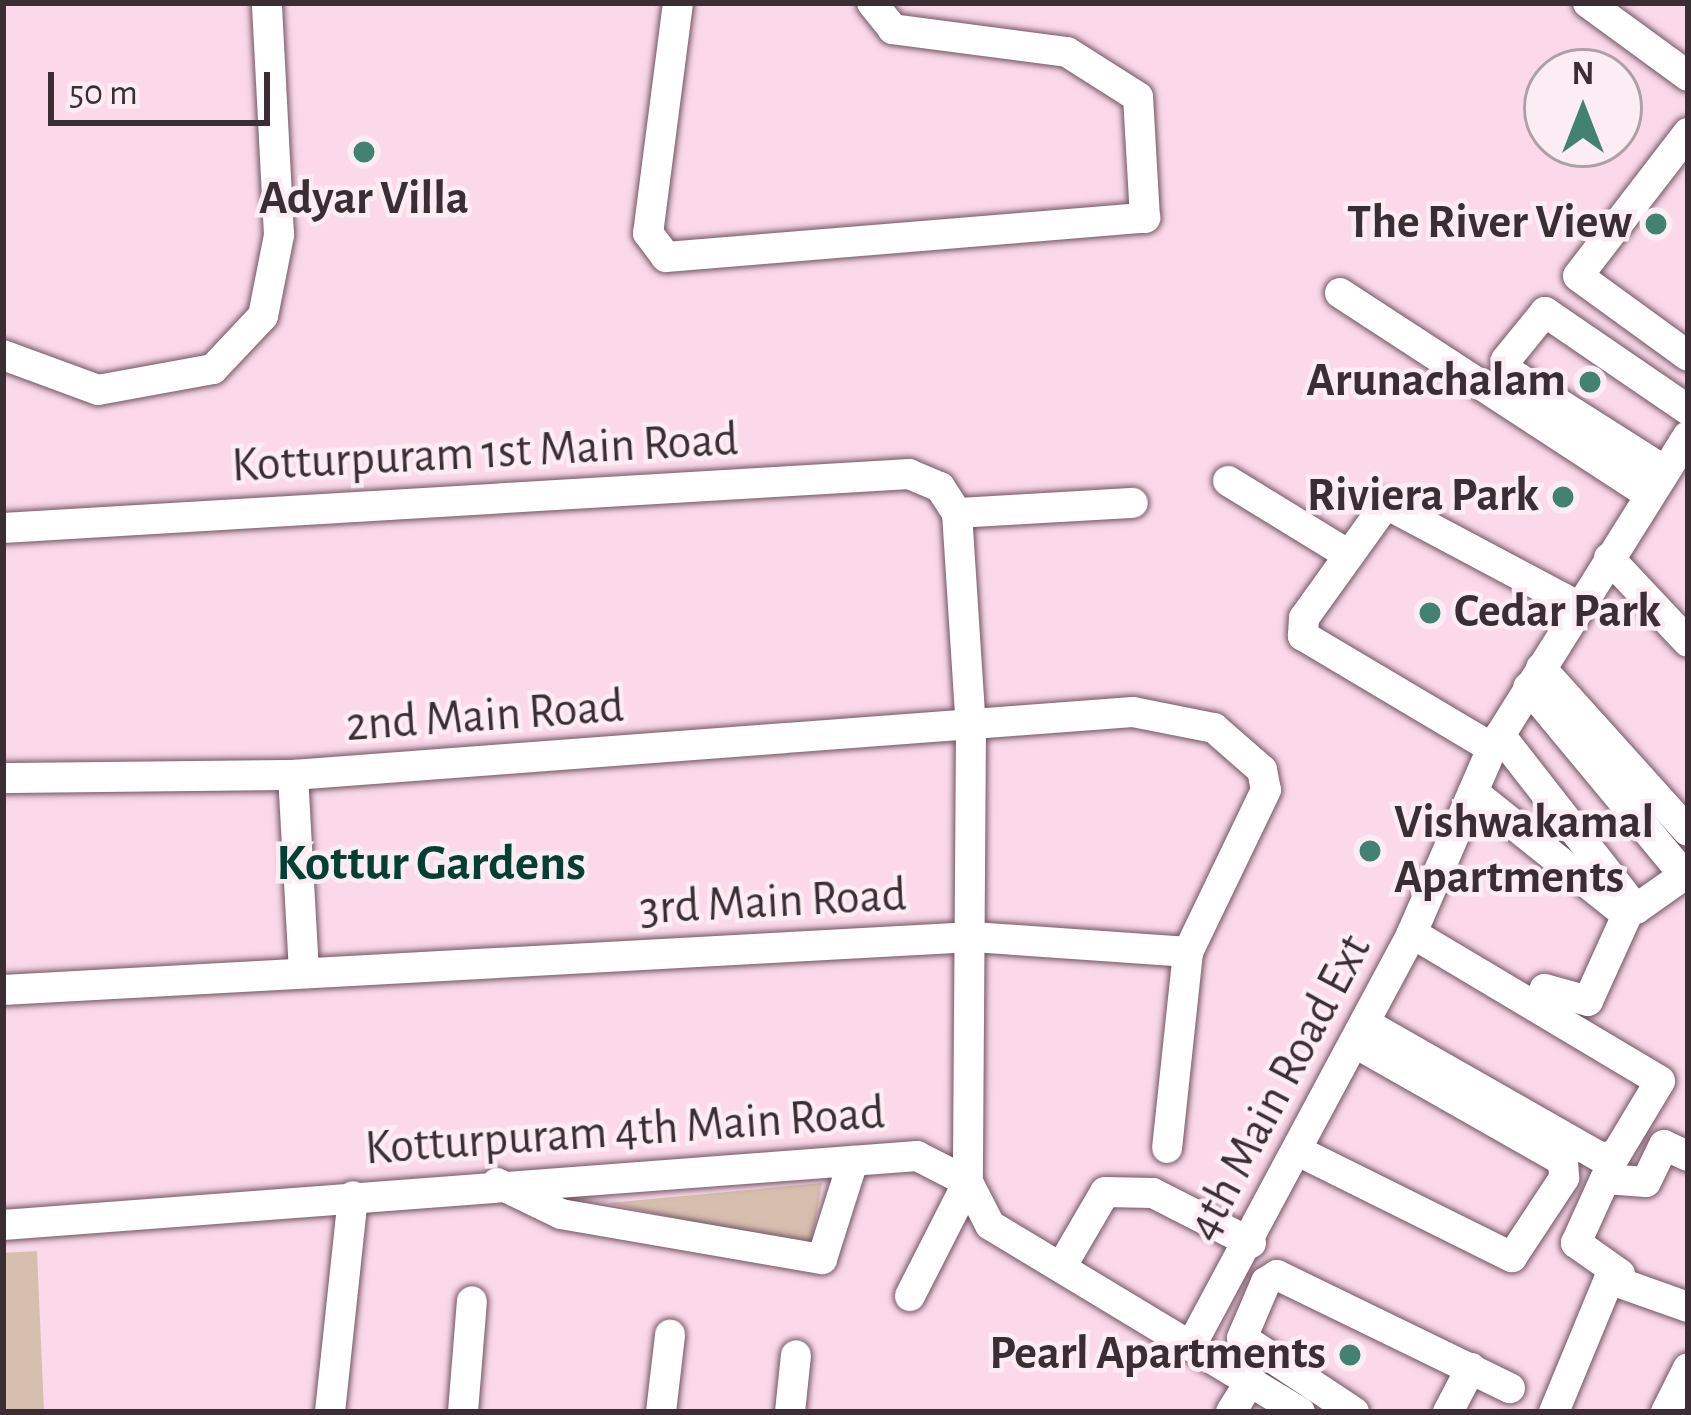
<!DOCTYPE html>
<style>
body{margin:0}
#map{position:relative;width:1691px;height:1415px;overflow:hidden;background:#fbd9ea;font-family:"Alegreya Sans",sans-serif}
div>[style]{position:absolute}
.green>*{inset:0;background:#d7bfaf}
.roads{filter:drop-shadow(0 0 3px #715463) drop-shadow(0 0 3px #715463)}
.minor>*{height:30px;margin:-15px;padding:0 15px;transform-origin:15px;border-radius:15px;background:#fff}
.dots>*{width:33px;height:33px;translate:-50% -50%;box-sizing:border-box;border:6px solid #fbedf3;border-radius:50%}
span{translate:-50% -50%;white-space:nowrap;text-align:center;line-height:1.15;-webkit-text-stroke:9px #fbedf3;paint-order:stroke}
.poi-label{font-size:48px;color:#3a2d34;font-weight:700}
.right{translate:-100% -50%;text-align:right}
.left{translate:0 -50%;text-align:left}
.street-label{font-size:48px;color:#3a2d34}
.neighbourhood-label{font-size:51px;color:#033f33;font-weight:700}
.frame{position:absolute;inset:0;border:6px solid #3a2d34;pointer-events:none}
.north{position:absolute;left:1523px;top:48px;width:120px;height:120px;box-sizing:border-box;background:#fbedf3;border:3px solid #aea0a7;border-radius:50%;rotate:0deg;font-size:33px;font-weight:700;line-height:48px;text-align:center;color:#3a2d34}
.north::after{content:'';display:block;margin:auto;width:42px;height:54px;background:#418272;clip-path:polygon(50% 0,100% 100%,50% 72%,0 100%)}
.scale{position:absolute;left:48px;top:72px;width:222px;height:54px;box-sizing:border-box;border:6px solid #3a2d34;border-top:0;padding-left:15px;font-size:36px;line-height:42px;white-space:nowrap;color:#3a2d34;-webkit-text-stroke:9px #fbedf3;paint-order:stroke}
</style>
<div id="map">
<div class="green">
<div style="clip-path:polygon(822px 1183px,811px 1248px,608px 1203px)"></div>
<div style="clip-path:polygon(37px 1251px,44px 1412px,3px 1412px,3px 1253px)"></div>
</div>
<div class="roads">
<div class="minor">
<div style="left:678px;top:3px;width:232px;rotate:97.4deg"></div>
<div style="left:648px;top:233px;width:30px;rotate:53deg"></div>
<div style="left:666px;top:257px;width:481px;rotate:-4.7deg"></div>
<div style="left:1145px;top:218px;width:121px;rotate:-93.3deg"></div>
<div style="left:1138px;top:97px;width:84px;rotate:-147.6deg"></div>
<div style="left:1067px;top:52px;width:176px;rotate:-172.5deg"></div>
<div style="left:893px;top:29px;width:33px;rotate:-129deg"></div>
<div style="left:1588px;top:3px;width:124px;rotate:36.1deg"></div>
<div style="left:1688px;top:133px;width:180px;rotate:127.6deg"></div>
<div style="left:1578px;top:276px;width:136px;rotate:36deg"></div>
<div style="left:1340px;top:293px;width:368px;rotate:33.1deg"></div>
<div style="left:3px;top:355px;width:101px;rotate:20.2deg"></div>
<div style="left:98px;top:390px;width:117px;rotate:-10.3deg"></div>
<div style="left:213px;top:369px;width:73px;rotate:-46.7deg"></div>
<div style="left:263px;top:316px;width:83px;rotate:-78.8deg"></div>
<div style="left:279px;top:235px;width:232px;rotate:-93deg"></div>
<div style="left:1665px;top:471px;width:188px;rotate:-147.6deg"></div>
<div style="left:1506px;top:370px;width:10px;rotate:-90deg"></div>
<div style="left:1506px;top:360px;width:62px;rotate:-50.9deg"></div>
<div style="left:1545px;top:312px;width:173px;rotate:34.4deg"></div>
<div style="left:1228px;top:481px;width:136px;rotate:31.5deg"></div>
<div style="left:957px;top:513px;width:176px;rotate:-3.3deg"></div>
<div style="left:3px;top:528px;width:908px;rotate:-3.41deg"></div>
<div style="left:909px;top:474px;width:34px;rotate:23deg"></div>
<div style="left:940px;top:487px;width:31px;rotate:57deg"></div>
<div style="left:957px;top:513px;width:217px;rotate:86.3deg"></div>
<div style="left:971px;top:730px;width:452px;rotate:90.4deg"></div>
<div style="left:968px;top:1182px;width:128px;rotate:117deg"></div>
<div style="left:1609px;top:558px;width:115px;rotate:46.8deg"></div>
<div style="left:1541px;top:668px;width:219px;rotate:48deg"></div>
<div style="left:1500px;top:735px;width:221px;rotate:52deg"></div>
<div style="left:1636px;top:909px;width:59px;rotate:-35.3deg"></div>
<div style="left:1684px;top:875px;width:244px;rotate:-129.7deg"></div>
<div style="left:1492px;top:748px;width:220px;rotate:-149.3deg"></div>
<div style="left:1303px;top:636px;width:18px;rotate:-87deg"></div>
<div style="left:1304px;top:618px;width:140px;rotate:-54.3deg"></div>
<div style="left:1386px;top:504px;width:215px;rotate:28deg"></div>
<div style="left:293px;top:775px;width:198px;rotate:86.8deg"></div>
<div style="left:3px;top:778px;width:290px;rotate:-0.6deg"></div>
<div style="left:293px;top:775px;width:842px;rotate:-4.29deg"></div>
<div style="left:1133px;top:712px;width:83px;rotate:11.2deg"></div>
<div style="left:1214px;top:728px;width:64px;rotate:41.2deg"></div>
<div style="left:1262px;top:770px;width:20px;rotate:79deg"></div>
<div style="left:1266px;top:790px;width:180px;rotate:115.7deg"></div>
<div style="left:1188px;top:952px;width:197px;rotate:96.1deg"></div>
<div style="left:1473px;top:792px;width:197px;rotate:38.6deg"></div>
<div style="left:1627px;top:915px;width:94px;rotate:114.4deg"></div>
<div style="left:1588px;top:1001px;width:45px;rotate:-164.4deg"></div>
<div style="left:3px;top:990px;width:971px;rotate:-3.13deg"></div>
<div style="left:973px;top:937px;width:216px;rotate:4deg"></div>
<div style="left:1365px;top:1023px;width:271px;rotate:29.7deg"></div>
<div style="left:1600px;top:1157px;width:15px;rotate:-4deg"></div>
<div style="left:1615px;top:1156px;width:87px;rotate:-59deg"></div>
<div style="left:1660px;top:1081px;width:289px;rotate:-149.2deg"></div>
<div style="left:1298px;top:1151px;width:239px;rotate:26.4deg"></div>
<div style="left:1512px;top:1257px;width:95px;rotate:-56.6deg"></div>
<div style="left:1564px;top:1178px;width:17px;rotate:-93deg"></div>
<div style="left:1563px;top:1161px;width:239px;rotate:-150.4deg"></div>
<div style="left:497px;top:1183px;width:71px;rotate:25.8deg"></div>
<div style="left:561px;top:1214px;width:265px;rotate:9.8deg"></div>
<div style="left:822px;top:1259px;width:103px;rotate:-72.4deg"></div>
<div style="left:3px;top:1225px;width:917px;rotate:-4.32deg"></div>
<div style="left:917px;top:1156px;width:57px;rotate:27deg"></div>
<div style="left:968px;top:1182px;width:48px;rotate:62.9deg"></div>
<div style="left:990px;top:1225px;width:362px;rotate:31.1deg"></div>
<div style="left:1063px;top:1264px;width:83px;rotate:-59.7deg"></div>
<div style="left:1105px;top:1192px;width:48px;rotate:1.2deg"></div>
<div style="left:1153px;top:1193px;width:110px;rotate:27deg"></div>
<div style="left:1620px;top:1274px;width:54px;rotate:-144.8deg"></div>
<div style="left:1576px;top:1243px;width:70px;rotate:-65.6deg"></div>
<div style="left:1605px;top:1179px;width:41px;rotate:4.2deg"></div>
<div style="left:1646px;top:1182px;width:41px;rotate:-64.1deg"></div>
<div style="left:1664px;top:1145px;width:26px;rotate:25deg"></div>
<div style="left:1193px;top:1342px;width:464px;rotate:-61.8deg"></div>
<div style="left:1412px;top:933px;width:202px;rotate:-66.6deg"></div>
<div style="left:1492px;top:748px;width:368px;rotate:-57.9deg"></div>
<div style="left:330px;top:1412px;width:217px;rotate:-83.9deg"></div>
<div style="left:463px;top:1412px;width:111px;rotate:-85.4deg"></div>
<div style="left:661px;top:1412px;width:78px;rotate:-83.3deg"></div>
<div style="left:790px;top:1412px;width:57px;rotate:-84deg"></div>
<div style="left:1231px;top:1412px;width:38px;rotate:-58deg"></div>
<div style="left:1354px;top:1412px;width:134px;rotate:-146.5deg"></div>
<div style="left:1242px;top:1338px;width:61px;rotate:-66.8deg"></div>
<div style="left:1266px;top:1282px;width:13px;rotate:-32deg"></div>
<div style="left:1277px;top:1275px;width:259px;rotate:25.9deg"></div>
<div style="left:1448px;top:1412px;width:50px;rotate:-62.4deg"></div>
<div style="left:1554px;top:1412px;width:144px;rotate:-67.5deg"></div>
<div style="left:1609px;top:1279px;width:84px;rotate:19.5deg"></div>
<div style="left:1666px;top:1412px;width:49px;rotate:-63.4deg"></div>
</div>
</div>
<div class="dots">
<div style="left:364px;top:152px;background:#418272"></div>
<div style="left:1656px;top:224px;background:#418272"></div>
<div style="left:1590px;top:382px;background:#418272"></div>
<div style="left:1563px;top:497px;background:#418272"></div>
<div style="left:1430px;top:613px;background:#418272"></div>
<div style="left:1370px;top:851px;background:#418272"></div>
<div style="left:1350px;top:1355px;background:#418272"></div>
</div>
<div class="poi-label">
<span style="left:364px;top:200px">Adyar Villa</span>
<span class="right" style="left:1632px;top:224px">The River View</span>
<span class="right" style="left:1566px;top:382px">Arunachalam</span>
<span class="right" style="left:1539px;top:497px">Riviera Park</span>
<span class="left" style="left:1454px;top:613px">Cedar Park</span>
<span class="left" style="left:1394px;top:851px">Vishwakamal<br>Apartments</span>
<span class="right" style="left:1326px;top:1355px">Pearl Apartments</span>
</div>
<div class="street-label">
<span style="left:485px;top:454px;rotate:-3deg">Kotturpuram 1st Main Road</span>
<span style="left:485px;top:717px;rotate:-4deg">2nd Main Road</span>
<span style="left:773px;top:903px;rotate:-3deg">3rd Main Road</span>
<span style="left:1280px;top:1088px;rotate:-62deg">4th Main Road Ext</span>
<span style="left:625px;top:1132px;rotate:-4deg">Kotturpuram 4th Main Road</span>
</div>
<div class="neighbourhood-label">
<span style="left:431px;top:864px">Kottur Gardens</span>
</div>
<div class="frame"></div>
<div class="north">N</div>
<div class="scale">50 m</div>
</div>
